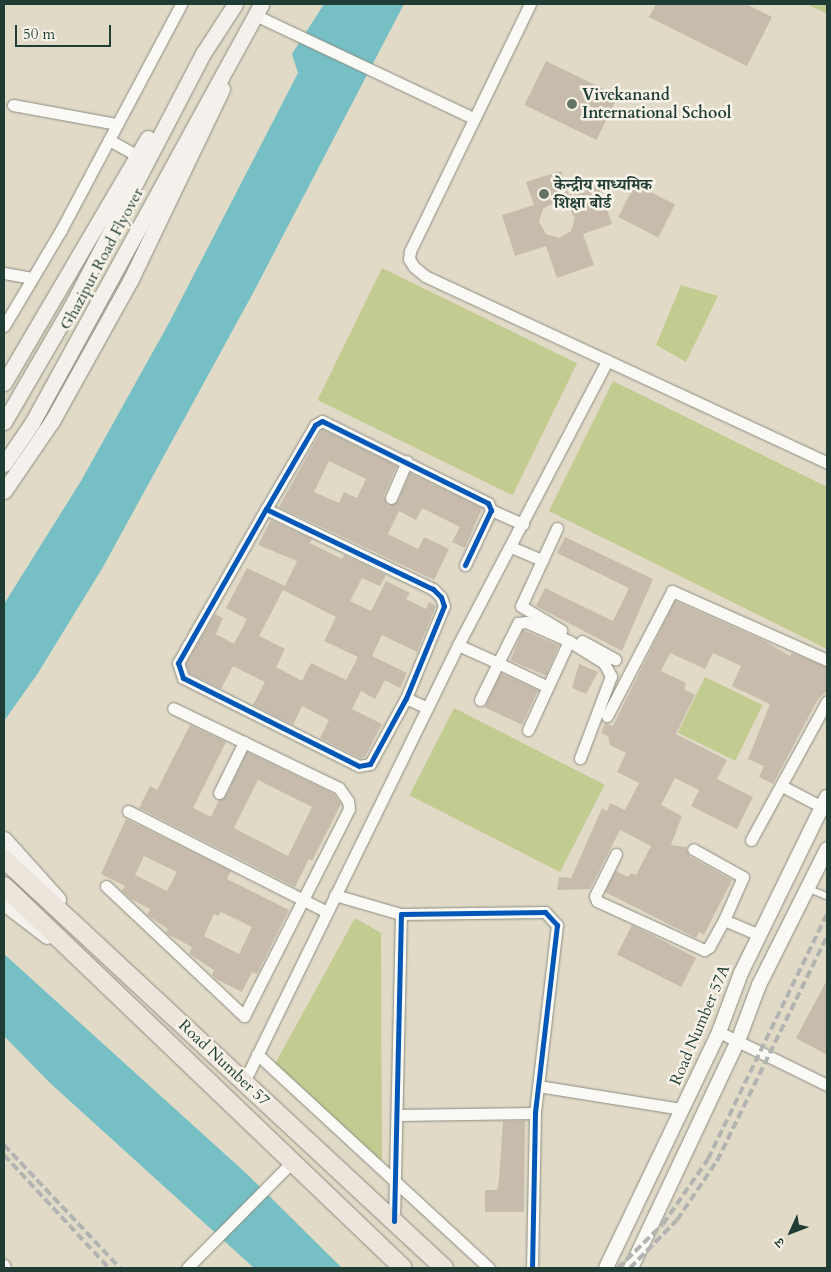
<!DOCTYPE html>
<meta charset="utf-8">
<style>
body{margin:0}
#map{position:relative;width:831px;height:1272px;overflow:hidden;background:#e0dac6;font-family:Cardo,"Noto Serif Devanagari",serif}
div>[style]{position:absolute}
.green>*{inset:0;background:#c2cc91;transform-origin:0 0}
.water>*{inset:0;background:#76c0c5}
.building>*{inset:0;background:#c7bcac;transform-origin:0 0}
.roads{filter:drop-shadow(0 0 1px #8b8d81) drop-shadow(0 0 1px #8b8d81)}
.service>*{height:5.5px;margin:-2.75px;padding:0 2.75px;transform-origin:2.75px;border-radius:2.75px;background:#faf9f6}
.minor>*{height:11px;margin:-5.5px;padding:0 5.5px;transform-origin:5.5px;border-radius:5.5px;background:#faf9f6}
.tertiary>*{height:14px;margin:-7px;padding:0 7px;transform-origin:7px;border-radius:7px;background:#faf9f6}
.secondary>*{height:15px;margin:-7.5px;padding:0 7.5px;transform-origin:7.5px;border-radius:7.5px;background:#f4f1ec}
.primary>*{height:18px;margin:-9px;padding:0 9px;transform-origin:9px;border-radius:9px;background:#ede4db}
.rail>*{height:4px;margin-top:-2px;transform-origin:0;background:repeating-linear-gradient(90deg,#b1b4b0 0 8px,transparent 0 12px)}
.cycleway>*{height:5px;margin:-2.5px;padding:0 2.5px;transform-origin:2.5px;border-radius:2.5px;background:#0057b8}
.dots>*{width:14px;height:14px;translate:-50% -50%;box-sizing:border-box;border:2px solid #f7f3e8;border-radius:50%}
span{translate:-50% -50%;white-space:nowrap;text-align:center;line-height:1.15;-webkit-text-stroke:5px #f7f3e8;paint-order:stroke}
.poi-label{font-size:16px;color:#1f3d34;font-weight:700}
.left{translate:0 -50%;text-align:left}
.street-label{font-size:16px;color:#1f3d34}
.frame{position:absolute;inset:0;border:5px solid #1f3d34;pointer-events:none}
.north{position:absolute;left:766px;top:1207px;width:50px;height:50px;-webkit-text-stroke:4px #f7f3e8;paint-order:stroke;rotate:227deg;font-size:14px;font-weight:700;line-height:20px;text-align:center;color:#1f3d34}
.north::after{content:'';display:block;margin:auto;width:18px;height:22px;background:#1f3d34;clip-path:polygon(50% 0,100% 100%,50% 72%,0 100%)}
.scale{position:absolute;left:15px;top:25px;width:96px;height:22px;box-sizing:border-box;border:2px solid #1f3d34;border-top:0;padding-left:6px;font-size:15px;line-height:18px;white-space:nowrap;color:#1f3d34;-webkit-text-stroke:4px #f7f3e8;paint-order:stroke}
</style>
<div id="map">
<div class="green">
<div style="clip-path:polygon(807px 4px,827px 4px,827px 14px)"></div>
<div style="left:382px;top:268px;width:217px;height:147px;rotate:26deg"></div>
<div style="clip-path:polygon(681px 285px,718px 296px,686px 362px,656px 345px)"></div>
<div style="clip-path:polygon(613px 381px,827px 487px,827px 649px,549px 511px)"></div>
<div style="left:705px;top:677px;width:64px;height:62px;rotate:26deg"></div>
<div style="left:454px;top:708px;width:169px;height:98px;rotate:27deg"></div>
<div style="clip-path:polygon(355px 918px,381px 933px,382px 1173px,275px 1064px)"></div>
</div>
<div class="water">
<div style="clip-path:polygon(324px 4px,404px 4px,252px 295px,103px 567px,38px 673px,4px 721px,4px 604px,81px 481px,170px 321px,298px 73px,292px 54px)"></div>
<div style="clip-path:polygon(4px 954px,248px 1175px,342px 1268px,254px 1268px,50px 1083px,4px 1036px)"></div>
</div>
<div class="building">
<div style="clip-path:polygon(656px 4px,746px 4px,772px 17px,747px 66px,649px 17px)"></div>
<div style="left:546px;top:61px;width:80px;height:49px;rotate:26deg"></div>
<div style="clip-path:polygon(evenodd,561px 171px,569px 195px,598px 185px,612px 224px,583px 234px,594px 265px,557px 278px,546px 246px,515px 256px,502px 215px,534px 205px,526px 182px,561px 171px,555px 202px,568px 206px,575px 218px,571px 231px,559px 238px,546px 234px,539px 222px,543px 209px,555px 202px)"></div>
<div style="left:635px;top:184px;width:45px;height:37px;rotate:27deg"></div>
<div style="clip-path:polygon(evenodd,322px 429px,397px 466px,384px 496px,388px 505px,398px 501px,410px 473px,482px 508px,465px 548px,452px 542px,460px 527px,422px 508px,416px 520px,399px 511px,388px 534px,418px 549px,424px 537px,449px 549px,434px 580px,279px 507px,322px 429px,329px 461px,366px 479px,357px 498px,344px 492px,339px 503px,314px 492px,329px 461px)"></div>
<div style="clip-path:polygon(evenodd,271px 520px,312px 539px,310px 543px,342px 559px,344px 555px,386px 575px,380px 586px,362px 578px,350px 601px,371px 611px,386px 581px,410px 593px,406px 599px,426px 609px,429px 602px,436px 606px,417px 652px,382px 635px,372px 656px,407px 673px,400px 688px,385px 680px,375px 699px,361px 691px,352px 709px,382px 724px,365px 757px,360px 758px,320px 738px,329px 720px,302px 706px,293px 725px,253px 705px,265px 682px,233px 666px,221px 689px,189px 673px,186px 664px,215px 614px,223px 618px,216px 634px,234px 644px,247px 619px,226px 608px,247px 568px,285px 586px,297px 561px,258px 545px,271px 520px,283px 590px,336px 617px,324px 641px,358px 657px,346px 680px,311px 663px,302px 681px,276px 667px,285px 649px,259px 636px,283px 590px)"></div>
<div style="clip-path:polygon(565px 537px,653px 579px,622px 651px,536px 606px,545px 588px,613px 621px,629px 588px,557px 553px)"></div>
<div style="clip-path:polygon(675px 601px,761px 639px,790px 656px,792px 653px,827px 667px,827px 691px,818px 699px,773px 784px,759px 777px,764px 766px,748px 759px,770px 704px,732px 686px,741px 666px,713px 653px,705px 669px,670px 653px,661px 671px,686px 683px,684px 689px,695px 695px,676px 734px,727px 760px,717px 779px,753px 797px,737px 829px,691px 806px,699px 790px,675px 778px,661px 805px,682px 816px,671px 845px,686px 847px,689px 856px,732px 880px,704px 935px,699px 932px,696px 938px,605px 892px,616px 871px,628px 877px,631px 873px,636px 875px,651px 846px,620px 830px,590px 889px,557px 890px,559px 877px,571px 878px,602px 808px,607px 811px,610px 803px,625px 810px,639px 783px,617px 772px,626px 753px,610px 745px,608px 736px,601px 733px,605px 723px,613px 726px)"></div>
<div style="left:523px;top:630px;width:39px;height:33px;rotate:23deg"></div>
<div style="clip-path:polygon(579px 664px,598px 672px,586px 694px,572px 688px)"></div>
<div style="left:501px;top:673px;width:41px;height:38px;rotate:25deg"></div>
<div style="clip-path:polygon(evenodd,190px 725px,226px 742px,193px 808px,211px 817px,219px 800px,226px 796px,247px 752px,334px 794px,341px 804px,312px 861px,309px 859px,295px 887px,139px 808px,150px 786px,157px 790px,190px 725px,258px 780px,312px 807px,288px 856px,234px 828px,258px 780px)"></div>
<div style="clip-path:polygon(evenodd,126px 819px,231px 871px,227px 879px,289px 910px,257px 974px,252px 972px,242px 992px,216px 979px,212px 975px,214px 970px,189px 954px,192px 947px,171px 936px,166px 933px,168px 929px,147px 915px,150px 909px,131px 899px,122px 891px,125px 886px,101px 874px,126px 819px,144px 856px,177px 872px,167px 891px,135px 875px,144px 856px,126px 819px,221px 912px,252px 927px,239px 954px,204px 936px,214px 914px,218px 916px,221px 912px)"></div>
<div style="left:632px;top:925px;width:72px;height:33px;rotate:27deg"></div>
<div style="clip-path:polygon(827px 980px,827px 1055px,796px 1038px)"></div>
<div style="clip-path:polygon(503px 1121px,525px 1121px,524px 1212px,485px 1212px,485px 1190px,497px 1190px,499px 1180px)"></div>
</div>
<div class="roads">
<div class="service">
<div style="left:807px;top:888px;width:22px;rotate:22deg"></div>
</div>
<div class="minor">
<div style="left:530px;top:4px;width:275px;rotate:115.9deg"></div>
<div style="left:410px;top:251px;width:8px;rotate:97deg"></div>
<div style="left:409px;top:259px;width:9px;rotate:58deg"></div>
<div style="left:414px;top:267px;width:14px;rotate:39deg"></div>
<div style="left:425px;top:276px;width:443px;rotate:24.9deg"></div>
<div style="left:255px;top:15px;width:241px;rotate:25.3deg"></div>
<div style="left:13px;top:105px;width:106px;rotate:10.4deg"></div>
<div style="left:109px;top:140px;width:33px;rotate:29deg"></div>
<div style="left:4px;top:273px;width:28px;rotate:10deg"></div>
<div style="left:4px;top:326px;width:112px;rotate:-59.3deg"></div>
<div style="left:61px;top:230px;width:256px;rotate:-62deg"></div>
<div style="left:391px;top:498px;width:40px;rotate:-66.6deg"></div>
<div style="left:266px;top:509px;width:185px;rotate:25.6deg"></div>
<div style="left:433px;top:589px;width:11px;rotate:45deg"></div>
<div style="left:441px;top:597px;width:9px;rotate:72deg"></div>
<div style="left:444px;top:606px;width:100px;rotate:112.4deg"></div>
<div style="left:406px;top:698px;width:75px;rotate:118.6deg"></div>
<div style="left:370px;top:764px;width:11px;rotate:170deg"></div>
<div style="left:359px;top:766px;width:197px;rotate:-153.4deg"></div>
<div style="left:183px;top:678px;width:16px;rotate:-108deg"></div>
<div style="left:178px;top:663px;width:177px;rotate:-60.3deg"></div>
<div style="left:266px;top:509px;width:97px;rotate:-59.7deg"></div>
<div style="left:315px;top:425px;width:8px;rotate:-30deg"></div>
<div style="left:322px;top:421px;width:185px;rotate:26.3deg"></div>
<div style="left:488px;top:503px;width:8px;rotate:67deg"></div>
<div style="left:491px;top:510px;width:61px;rotate:115.3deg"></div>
<div style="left:491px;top:510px;width:35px;rotate:24deg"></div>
<div style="left:557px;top:528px;width:86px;rotate:114.8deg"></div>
<div style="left:521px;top:606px;width:47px;rotate:31deg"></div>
<div style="left:511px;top:547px;width:34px;rotate:23deg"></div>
<div style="left:582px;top:641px;width:38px;rotate:29deg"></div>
<div style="left:458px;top:645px;width:44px;rotate:24.2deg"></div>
<div style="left:498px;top:663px;width:45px;rotate:-63.4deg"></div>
<div style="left:518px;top:623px;width:8px;rotate:-7deg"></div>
<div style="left:526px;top:622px;width:47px;rotate:23.8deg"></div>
<div style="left:569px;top:641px;width:41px;rotate:32.2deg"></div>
<div style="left:604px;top:663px;width:15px;rotate:62deg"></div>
<div style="left:611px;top:676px;width:88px;rotate:110.7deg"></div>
<div style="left:406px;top:698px;width:23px;rotate:25deg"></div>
<div style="left:480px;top:700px;width:41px;rotate:-64.1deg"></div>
<div style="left:498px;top:663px;width:55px;rotate:25.6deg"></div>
<div style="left:607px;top:716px;width:141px;rotate:-62.5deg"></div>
<div style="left:672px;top:591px;width:170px;rotate:24deg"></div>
<div style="left:528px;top:730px;width:98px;rotate:-65.3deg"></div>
<div style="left:782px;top:786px;width:45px;rotate:27.7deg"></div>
<div style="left:219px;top:793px;width:57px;rotate:-63.9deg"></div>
<div style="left:128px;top:811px;width:223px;rotate:26.9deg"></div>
<div style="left:751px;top:840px;width:158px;rotate:-61.3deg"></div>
<div style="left:616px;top:854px;width:47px;rotate:116.6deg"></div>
<div style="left:595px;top:896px;width:5px;rotate:68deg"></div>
<div style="left:597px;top:901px;width:118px;rotate:24.6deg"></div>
<div style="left:704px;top:950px;width:6px;rotate:-31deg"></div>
<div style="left:709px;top:947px;width:31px;rotate:-61deg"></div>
<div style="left:724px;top:920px;width:47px;rotate:-66.2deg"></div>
<div style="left:743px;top:877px;width:57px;rotate:-150.8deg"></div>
<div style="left:106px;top:886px;width:190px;rotate:43.3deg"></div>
<div style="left:244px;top:1016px;width:232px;rotate:-63.1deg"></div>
<div style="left:349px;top:809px;width:8px;rotate:-97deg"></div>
<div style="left:348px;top:801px;width:16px;rotate:-125deg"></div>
<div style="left:339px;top:788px;width:184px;rotate:-154.3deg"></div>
<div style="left:335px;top:895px;width:69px;rotate:16.1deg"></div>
<div style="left:724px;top:920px;width:38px;rotate:23deg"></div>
<div style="left:719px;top:1032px;width:120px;rotate:26.1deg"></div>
<div style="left:257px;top:1054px;width:316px;rotate:42.7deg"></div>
<div style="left:244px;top:1082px;width:487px;rotate:-63.9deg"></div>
<div style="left:458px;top:645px;width:321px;rotate:-62.3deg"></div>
<div style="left:538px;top:1086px;width:146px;rotate:9.1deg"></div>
<div style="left:398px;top:1115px;width:137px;rotate:-0.8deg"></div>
<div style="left:394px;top:1221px;width:307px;rotate:-88.7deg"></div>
<div style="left:401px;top:914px;width:144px;rotate:-0.8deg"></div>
<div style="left:545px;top:912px;width:18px;rotate:47deg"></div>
<div style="left:557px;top:925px;width:189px;rotate:96.7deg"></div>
<div style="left:535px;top:1113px;width:155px;rotate:91.1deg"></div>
<div style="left:4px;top:1265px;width:3px;rotate:72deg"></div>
<div style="left:187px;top:1268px;width:151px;rotate:-45.3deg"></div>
</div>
<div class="tertiary">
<div style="left:606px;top:1268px;width:262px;rotate:-64.4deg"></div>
<div style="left:719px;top:1032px;width:63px;rotate:-69.6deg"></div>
<div style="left:741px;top:973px;width:196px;rotate:-64deg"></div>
<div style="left:631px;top:1268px;width:251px;rotate:-64.8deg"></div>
<div style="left:738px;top:1041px;width:60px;rotate:-69.4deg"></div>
<div style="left:759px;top:985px;width:152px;rotate:-63.4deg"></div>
</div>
<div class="secondary">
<div style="left:4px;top:383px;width:284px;rotate:-59.6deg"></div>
<div style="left:4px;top:422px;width:133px;rotate:-59.8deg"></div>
<div style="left:71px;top:307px;width:288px;rotate:-62.5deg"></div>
<div style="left:204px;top:52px;width:57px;rotate:-57.1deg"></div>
<div style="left:4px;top:464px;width:50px;rotate:-55.7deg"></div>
<div style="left:32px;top:423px;width:477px;rotate:-61.3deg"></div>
<div style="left:4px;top:491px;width:85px;rotate:-55.6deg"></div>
<div style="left:52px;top:421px;width:162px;rotate:-60.9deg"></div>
<div style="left:131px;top:279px;width:211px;rotate:-64.4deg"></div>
<div style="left:4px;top:839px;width:81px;rotate:48deg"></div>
<div style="left:4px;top:903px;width:54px;rotate:37.5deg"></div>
</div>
<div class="primary">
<div style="left:4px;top:859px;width:601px;rotate:42.91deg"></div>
<div style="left:4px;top:886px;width:552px;rotate:43.75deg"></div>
</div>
</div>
<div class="rail">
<div style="left:4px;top:1145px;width:169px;rotate:46.7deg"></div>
<div style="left:4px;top:1155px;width:154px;rotate:47.1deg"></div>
<div style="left:618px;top:1268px;width:63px;rotate:-44.4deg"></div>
<div style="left:663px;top:1224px;width:79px;rotate:-55.3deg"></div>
<div style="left:708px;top:1159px;width:272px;rotate:-64.1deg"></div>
<div style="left:630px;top:1268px;width:67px;rotate:-45.6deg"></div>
<div style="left:677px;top:1220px;width:71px;rotate:-55.9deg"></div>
<div style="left:717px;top:1161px;width:250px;rotate:-63.9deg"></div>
</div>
<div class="cycleway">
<div style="left:266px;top:509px;width:185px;rotate:25.6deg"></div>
<div style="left:433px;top:589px;width:11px;rotate:45deg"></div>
<div style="left:441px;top:597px;width:9px;rotate:72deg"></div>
<div style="left:444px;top:606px;width:100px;rotate:112.4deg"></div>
<div style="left:406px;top:698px;width:75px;rotate:118.6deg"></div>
<div style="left:370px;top:764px;width:11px;rotate:170deg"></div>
<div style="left:359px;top:766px;width:197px;rotate:-153.4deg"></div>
<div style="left:183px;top:678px;width:16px;rotate:-108deg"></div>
<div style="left:178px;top:663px;width:177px;rotate:-60.3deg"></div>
<div style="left:266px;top:509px;width:97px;rotate:-59.7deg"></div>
<div style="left:315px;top:425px;width:8px;rotate:-30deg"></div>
<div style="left:322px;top:421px;width:185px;rotate:26.3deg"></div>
<div style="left:488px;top:503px;width:8px;rotate:67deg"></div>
<div style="left:491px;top:510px;width:61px;rotate:115.3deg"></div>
<div style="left:394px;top:1221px;width:307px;rotate:-88.7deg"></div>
<div style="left:401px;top:914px;width:144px;rotate:-0.8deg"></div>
<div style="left:545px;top:912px;width:18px;rotate:47deg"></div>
<div style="left:557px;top:925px;width:189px;rotate:96.7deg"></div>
<div style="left:535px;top:1113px;width:155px;rotate:91.1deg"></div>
</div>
<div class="dots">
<div style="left:572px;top:104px;background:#637467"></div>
<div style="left:544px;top:194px;background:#637467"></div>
</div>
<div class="poi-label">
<span class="left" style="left:582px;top:104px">Vivekanand<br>International School</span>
<span class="left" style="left:554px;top:194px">केन्द्रीय माध्यमिक<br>शिक्षा बोर्ड</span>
</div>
<div class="street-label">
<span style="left:102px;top:259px;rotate:-62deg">Ghazipur Road Flyover</span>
<span style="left:700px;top:1025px;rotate:-67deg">Road Number 57A</span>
<span style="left:224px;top:1063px;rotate:43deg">Road Number 57</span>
</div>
<div class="frame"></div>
<div class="north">उ</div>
<div class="scale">50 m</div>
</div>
